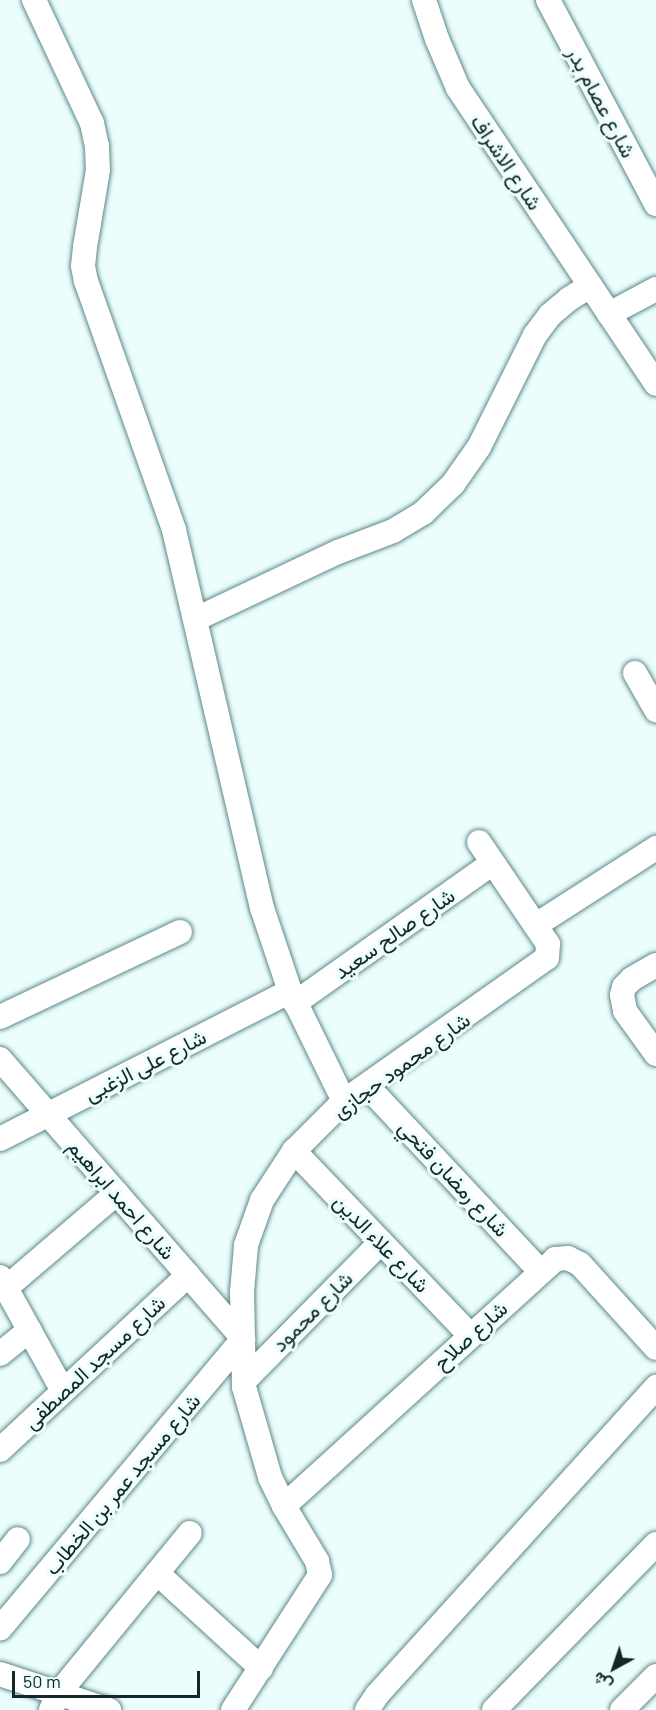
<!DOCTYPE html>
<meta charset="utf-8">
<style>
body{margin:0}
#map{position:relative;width:656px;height:1710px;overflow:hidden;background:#ebfdfd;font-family:Barlow,Vazirmatn,sans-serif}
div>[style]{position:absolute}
.roads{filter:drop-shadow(0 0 2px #5c8887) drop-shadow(0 0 2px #5c8887)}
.street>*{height:24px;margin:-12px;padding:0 12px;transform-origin:12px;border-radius:12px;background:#fff}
span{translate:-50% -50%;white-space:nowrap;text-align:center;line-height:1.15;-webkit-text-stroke:6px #ebfdfd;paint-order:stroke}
.street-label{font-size:21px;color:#142626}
.north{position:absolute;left:584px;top:1638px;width:60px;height:60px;-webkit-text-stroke:4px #ebfdfd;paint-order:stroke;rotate:220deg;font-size:16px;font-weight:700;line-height:24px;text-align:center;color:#142626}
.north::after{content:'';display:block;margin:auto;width:21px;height:27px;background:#142626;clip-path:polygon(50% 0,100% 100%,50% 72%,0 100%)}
.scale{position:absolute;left:12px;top:1671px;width:188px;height:27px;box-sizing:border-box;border:3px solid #142626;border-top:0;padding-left:8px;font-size:18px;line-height:21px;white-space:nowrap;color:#142626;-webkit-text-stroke:4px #ebfdfd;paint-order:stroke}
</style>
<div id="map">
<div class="roads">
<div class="street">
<div style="left:34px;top:0;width:136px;rotate:64.8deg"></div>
<div style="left:92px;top:123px;width:24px;rotate:78deg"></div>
<div style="left:97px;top:146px;width:24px;rotate:88deg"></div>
<div style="left:98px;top:170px;width:78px;rotate:99.6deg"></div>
<div style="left:85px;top:247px;width:19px;rotate:96deg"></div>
<div style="left:83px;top:266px;width:15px;rotate:79deg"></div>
<div style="left:86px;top:281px;width:264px;rotate:70.5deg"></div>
<div style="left:174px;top:530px;width:388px;rotate:76.9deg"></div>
<div style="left:262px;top:908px;width:88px;rotate:71.4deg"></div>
<div style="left:290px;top:991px;width:123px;rotate:63.9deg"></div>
<div style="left:424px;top:0;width:41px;rotate:71.6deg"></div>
<div style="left:437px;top:39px;width:53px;rotate:66.8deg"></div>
<div style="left:458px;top:88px;width:356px;rotate:56.2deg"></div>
<div style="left:548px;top:0;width:231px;rotate:62.1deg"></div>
<div style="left:609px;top:314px;width:53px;rotate:-28deg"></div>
<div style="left:196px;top:619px;width:157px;rotate:-25.3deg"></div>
<div style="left:338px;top:552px;width:59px;rotate:-20.9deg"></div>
<div style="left:393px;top:531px;width:35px;rotate:-31deg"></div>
<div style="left:423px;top:513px;width:42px;rotate:-44deg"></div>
<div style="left:453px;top:484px;width:45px;rotate:-54.9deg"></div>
<div style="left:479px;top:447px;width:125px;rotate:-63.4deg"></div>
<div style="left:535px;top:335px;width:25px;rotate:-53deg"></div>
<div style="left:550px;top:315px;width:25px;rotate:-40deg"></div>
<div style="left:569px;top:299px;width:25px;rotate:-32deg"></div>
<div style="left:635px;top:673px;width:43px;rotate:60.4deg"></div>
<div style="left:536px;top:925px;width:143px;rotate:-32.7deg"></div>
<div style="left:656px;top:965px;width:28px;rotate:150deg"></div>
<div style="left:632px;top:979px;width:11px;rotate:135deg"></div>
<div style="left:624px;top:987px;width:8px;rotate:104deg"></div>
<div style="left:622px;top:995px;width:16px;rotate:79deg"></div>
<div style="left:625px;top:1011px;width:53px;rotate:54.2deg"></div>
<div style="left:295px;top:1003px;width:242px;rotate:-35.3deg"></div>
<div style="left:0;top:1017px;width:199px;rotate:-25.3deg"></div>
<div style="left:0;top:1059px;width:371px;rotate:49deg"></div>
<div style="left:243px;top:1339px;width:378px;rotate:130deg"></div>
<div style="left:367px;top:1086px;width:253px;rotate:46.9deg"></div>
<div style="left:0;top:1139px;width:326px;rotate:-27deg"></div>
<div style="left:294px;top:1151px;width:255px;rotate:46.3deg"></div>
<div style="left:0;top:1277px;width:130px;rotate:61.1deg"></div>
<div style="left:6px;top:1288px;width:146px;rotate:-40.6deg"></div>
<div style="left:0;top:1354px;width:38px;rotate:-39deg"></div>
<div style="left:244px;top:1381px;width:195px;rotate:-45.4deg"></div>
<div style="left:0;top:1450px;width:257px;rotate:-42.9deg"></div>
<div style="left:284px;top:1506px;width:367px;rotate:-42.3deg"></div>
<div style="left:555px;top:1259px;width:13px;rotate:-4deg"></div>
<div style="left:568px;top:1258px;width:13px;rotate:27deg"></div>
<div style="left:580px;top:1264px;width:113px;rotate:47.9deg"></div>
<div style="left:0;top:1562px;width:29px;rotate:-52deg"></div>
<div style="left:157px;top:1573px;width:141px;rotate:42.4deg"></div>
<div style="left:0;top:1674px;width:115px;rotate:18.3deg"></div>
<div style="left:51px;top:1710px;width:17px;rotate:-66deg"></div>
<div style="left:58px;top:1694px;width:208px;rotate:-50.7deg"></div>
<div style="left:233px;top:1710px;width:161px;rotate:-57.2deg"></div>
<div style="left:320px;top:1575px;width:14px;rotate:-102deg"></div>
<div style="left:317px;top:1561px;width:64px;rotate:-121deg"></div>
<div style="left:284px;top:1506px;width:32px;rotate:-116deg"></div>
<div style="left:270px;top:1477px;width:94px;rotate:-106.1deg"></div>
<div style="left:244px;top:1387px;width:95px;rotate:-91.2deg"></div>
<div style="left:242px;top:1292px;width:47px;rotate:-85.1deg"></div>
<div style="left:246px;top:1245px;width:48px;rotate:-70.4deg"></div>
<div style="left:262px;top:1200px;width:59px;rotate:-56.9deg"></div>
<div style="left:294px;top:1151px;width:71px;rotate:-45deg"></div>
<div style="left:344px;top:1101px;width:248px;rotate:-35.2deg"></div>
<div style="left:547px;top:958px;width:14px;rotate:-86deg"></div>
<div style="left:548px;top:944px;width:123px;rotate:-124.1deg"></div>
<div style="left:367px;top:1710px;width:18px;rotate:-56deg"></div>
<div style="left:377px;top:1695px;width:416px;rotate:-47.8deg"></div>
<div style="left:494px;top:1710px;width:232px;rotate:-45.7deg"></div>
<div style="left:622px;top:1710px;width:48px;rotate:-45deg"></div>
</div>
</div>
<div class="street-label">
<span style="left:602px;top:102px;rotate:62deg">شارع عصام بدر</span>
<span style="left:507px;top:162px;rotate:56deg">شارع الاشراف</span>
<span style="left:394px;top:933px;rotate:-35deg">شارع صالح سعيد</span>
<span style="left:145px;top:1065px;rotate:-27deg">شارع على الزغبى</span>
<span style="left:401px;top:1065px;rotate:-36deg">شارع محمود حجازى</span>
<span style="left:454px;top:1178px;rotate:47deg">شارع رمضان فتحي</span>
<span style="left:122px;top:1199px;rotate:49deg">شارع احمد ابراهيم</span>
<span style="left:382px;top:1243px;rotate:46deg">شارع علاء الدين</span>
<span style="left:312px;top:1311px;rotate:-45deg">شارع محمود</span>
<span style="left:470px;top:1335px;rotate:-42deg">شارع صلاح</span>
<span style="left:94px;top:1362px;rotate:-43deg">شارع مسجد المصطفى</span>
<span style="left:122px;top:1484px;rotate:-50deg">شارع مسجد عمر بن الخطاب</span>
</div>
<div class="north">ش</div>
<div class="scale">50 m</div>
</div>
